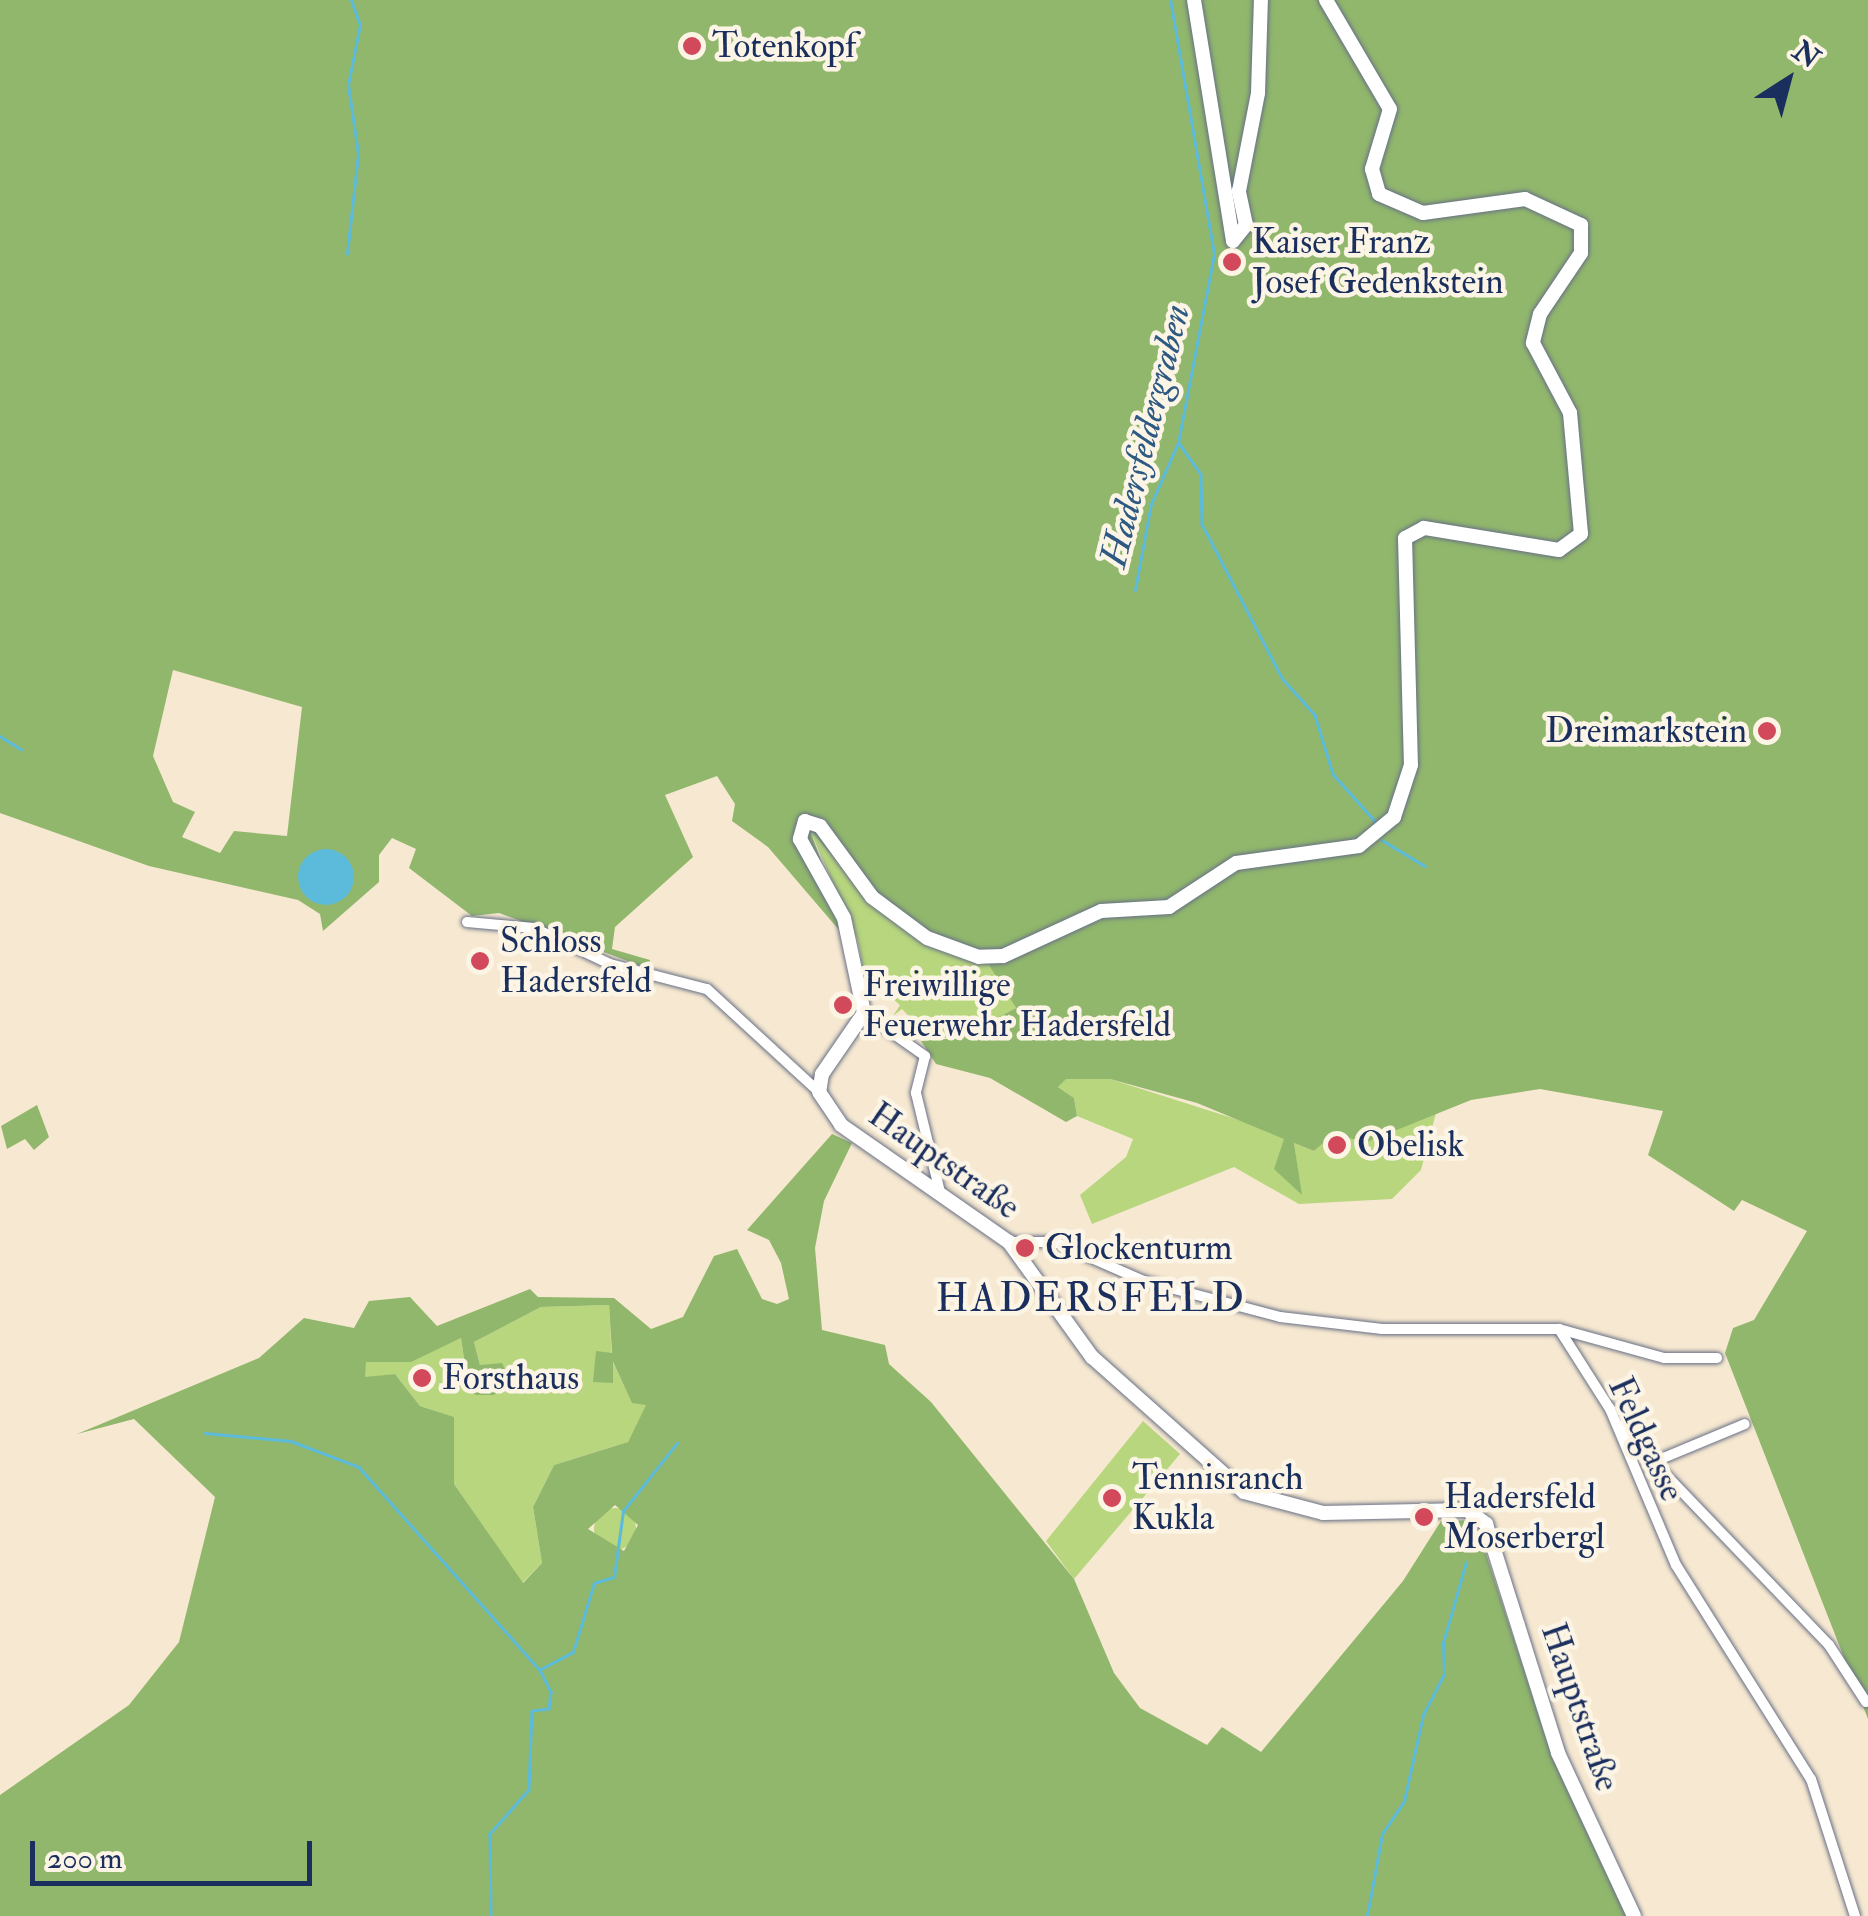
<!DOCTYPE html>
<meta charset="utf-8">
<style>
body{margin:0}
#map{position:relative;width:1868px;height:1916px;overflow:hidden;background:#f7e9d1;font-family:"IM FELL Double Pica",serif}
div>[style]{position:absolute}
.green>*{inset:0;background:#b7d67d}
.round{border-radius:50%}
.forest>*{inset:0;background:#91b76c}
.water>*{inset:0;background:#5cbbda}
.stream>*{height:2.5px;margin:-1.25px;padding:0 1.25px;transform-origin:1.25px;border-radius:1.25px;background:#5cbbda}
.roads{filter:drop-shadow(0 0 2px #687086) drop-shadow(0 0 2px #687086)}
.street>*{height:10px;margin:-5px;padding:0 5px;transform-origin:5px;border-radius:5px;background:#fff}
.secondary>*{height:14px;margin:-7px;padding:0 7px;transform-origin:7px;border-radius:7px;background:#fff}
.dots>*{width:28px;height:28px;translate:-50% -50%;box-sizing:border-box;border:5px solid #fcf5e5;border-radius:50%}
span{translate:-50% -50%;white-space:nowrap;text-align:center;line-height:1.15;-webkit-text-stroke:9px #fcf5e5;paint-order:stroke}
.poi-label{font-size:35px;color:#1b2f5e}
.left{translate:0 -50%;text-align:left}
.right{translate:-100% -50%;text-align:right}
.street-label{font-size:35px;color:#1b2f5e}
.water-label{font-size:38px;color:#2e5983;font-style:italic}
.quarter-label{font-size:40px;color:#1b2f5e;letter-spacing:2.5px}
.north{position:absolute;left:1738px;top:30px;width:100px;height:100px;-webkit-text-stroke:8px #fcf5e5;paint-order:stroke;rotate:36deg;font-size:28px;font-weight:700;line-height:40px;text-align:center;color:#1b2f5e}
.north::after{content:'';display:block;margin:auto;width:35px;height:45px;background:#1b2f5e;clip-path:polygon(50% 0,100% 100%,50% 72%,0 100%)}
.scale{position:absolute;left:30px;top:1841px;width:282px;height:45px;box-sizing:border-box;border:5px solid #1b2f5e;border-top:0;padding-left:12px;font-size:30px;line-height:35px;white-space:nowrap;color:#1b2f5e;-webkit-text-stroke:8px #fcf5e5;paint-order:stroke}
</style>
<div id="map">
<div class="green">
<div style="clip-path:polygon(810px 830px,869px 900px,990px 965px,1016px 1008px,958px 1038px,930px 1038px,902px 1009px,893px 1016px,900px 1005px,877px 985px,867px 994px,858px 941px)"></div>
<div style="clip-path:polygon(1065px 1079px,1110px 1079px,1264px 1128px,1285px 1139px,1301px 1193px,1294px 1143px,1314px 1151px,1333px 1135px,1367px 1142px,1437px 1109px,1421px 1170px,1392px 1199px,1299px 1204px,1234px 1167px,1092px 1224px,1080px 1195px,1126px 1157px,1133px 1139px,1077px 1116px,1074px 1098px,1058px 1087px)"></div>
<div style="clip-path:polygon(609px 1305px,612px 1361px,632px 1402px,647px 1404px,628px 1442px,554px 1465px,533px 1507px,542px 1563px,522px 1583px,454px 1484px,453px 1417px,420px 1406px,395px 1374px,364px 1378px,366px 1361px,411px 1361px,461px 1338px,465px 1365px,453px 1376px,480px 1365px,474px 1342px,541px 1307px)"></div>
<div style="clip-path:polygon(1143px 1421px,1180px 1454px,1074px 1579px,1046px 1541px)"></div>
<div class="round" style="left:594px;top:1508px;width:42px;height:42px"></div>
</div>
<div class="forest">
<div style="clip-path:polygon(evenodd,0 0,1868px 0,1868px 1719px,1725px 1353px,1733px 1328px,1754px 1320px,1807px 1231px,1742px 1200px,1734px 1211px,1648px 1155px,1663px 1111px,1540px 1089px,1471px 1100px,1367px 1142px,1333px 1135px,1314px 1151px,1294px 1143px,1302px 1195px,1274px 1169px,1284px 1139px,1197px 1103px,1110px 1079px,1066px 1079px,1058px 1087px,1074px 1098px,1077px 1116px,1066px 1122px,990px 1078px,936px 1064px,921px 1041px,958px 1038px,1016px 1008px,989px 965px,951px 954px,869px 900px,810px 830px,851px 944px,768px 847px,732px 821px,735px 804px,717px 776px,665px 795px,693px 857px,615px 927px,612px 949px,650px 960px,649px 969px,499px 913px,472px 916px,409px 868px,416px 849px,392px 838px,379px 855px,379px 882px,323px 931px,320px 914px,298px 900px,149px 866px,0 813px,0 0,173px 670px,302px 707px,287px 836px,234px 831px,220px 853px,182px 837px,195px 812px,173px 802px,153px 756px,173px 670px)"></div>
<div style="clip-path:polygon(37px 1105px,49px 1137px,34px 1150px,25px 1139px,7px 1149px,1px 1126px)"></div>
<div style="clip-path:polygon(evenodd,832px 1134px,852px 1143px,824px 1201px,815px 1248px,822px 1330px,885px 1345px,889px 1364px,931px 1402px,1074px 1579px,1114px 1673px,1140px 1708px,1207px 1745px,1222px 1727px,1261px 1752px,1403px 1581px,1441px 1521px,1475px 1520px,1551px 1753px,1629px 1916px,0 1916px,0 1795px,129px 1705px,179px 1642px,215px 1497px,134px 1419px,77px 1434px,259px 1358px,304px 1318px,354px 1328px,369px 1301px,410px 1297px,437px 1326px,530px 1289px,538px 1297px,614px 1298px,651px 1329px,683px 1317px,714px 1256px,737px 1249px,762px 1299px,777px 1304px,789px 1299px,781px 1263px,769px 1240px,747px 1230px,832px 1134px,609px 1305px,612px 1353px,596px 1351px,593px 1382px,613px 1383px,613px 1362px,632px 1403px,646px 1405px,628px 1442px,554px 1465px,533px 1507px,542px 1563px,523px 1583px,454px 1484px,454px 1417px,420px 1406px,395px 1374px,365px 1377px,366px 1362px,411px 1362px,461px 1338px,465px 1365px,453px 1377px,476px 1395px,494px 1395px,510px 1380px,502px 1363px,480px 1365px,474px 1342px,541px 1307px,609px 1305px,832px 1134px,615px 1505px,638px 1525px,624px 1551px,588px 1529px,615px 1505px)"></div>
</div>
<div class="water">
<div class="round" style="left:298px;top:849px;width:56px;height:56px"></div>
</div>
<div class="stream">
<div style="left:347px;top:254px;width:101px;rotate:-83.7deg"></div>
<div style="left:358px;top:154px;width:70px;rotate:-98.2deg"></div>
<div style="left:348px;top:85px;width:61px;rotate:-78.7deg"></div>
<div style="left:360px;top:25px;width:27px;rotate:-110deg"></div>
<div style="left:1179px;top:443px;width:38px;rotate:55deg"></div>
<div style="left:1201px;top:474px;width:50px;rotate:88.9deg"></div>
<div style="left:1202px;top:524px;width:174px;rotate:62.5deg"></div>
<div style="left:1282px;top:678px;width:50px;rotate:48.3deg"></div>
<div style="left:1315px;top:715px;width:62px;rotate:73deg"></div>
<div style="left:1333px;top:774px;width:66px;rotate:48.1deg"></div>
<div style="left:1135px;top:590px;width:87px;rotate:-79.5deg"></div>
<div style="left:1151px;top:504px;width:67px;rotate:-66.1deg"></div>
<div style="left:1178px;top:443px;width:192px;rotate:-79.2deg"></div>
<div style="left:1214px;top:254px;width:258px;rotate:-99.8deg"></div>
<div style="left:0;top:736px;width:25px;rotate:32deg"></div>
<div style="left:1382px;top:840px;width:50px;rotate:31.2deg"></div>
<div style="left:205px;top:1433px;width:86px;rotate:5.3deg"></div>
<div style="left:291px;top:1441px;width:73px;rotate:20.9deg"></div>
<div style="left:359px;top:1467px;width:272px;rotate:48.3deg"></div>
<div style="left:540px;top:1670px;width:25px;rotate:63deg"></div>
<div style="left:551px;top:1692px;width:17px;rotate:97deg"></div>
<div style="left:549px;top:1709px;width:17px;rotate:173deg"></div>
<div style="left:532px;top:1711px;width:79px;rotate:92.2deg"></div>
<div style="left:529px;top:1790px;width:59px;rotate:131.6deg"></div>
<div style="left:490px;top:1834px;width:82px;rotate:89.3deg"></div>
<div style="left:541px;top:1669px;width:36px;rotate:-28deg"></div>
<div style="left:573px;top:1652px;width:72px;rotate:-73.1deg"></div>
<div style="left:594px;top:1583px;width:21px;rotate:-17deg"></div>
<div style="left:614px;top:1577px;width:67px;rotate:-82.2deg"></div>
<div style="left:623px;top:1511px;width:87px;rotate:-51.5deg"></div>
<div style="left:1367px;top:1916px;width:83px;rotate:-79.6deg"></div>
<div style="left:1382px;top:1834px;width:40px;rotate:-56deg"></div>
<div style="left:1404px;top:1801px;width:88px;rotate:-77.5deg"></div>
<div style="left:1423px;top:1715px;width:46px;rotate:-62.9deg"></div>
<div style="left:1444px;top:1674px;width:31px;rotate:-92deg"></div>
<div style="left:1443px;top:1643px;width:84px;rotate:-74.1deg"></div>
</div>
<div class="roads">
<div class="street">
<div style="left:467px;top:922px;width:67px;rotate:5.1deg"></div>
<div style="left:534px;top:928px;width:84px;rotate:25.3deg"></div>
<div style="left:610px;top:964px;width:100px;rotate:14.5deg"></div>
<div style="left:707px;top:989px;width:152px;rotate:42.6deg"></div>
<div style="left:864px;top:1013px;width:75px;rotate:35.2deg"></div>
<div style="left:925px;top:1056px;width:38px;rotate:104deg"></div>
<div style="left:916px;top:1093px;width:106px;rotate:76.4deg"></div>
<div style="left:1009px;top:1242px;width:46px"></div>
<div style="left:1055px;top:1242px;width:97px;rotate:23.7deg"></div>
<div style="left:1144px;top:1281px;width:141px;rotate:14.8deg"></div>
<div style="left:1280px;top:1317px;width:103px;rotate:6.7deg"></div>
<div style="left:1382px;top:1329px;width:177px"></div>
<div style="left:1559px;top:1329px;width:109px;rotate:15.4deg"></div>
<div style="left:1664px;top:1358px;width:53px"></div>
<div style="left:1559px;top:1329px;width:95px;rotate:57.5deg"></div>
<div style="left:1610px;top:1409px;width:169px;rotate:67.1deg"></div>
<div style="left:1676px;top:1565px;width:253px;rotate:57.8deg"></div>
<div style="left:1811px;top:1779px;width:144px;rotate:72.2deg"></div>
<div style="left:1618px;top:1425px;width:305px;rotate:46.2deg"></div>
<div style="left:1829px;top:1645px;width:68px;rotate:57deg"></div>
<div style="left:1656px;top:1461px;width:96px;rotate:-22.6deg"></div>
</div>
<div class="secondary">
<div style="left:1194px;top:0;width:244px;rotate:80.8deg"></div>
<div style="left:1233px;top:241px;width:21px;rotate:-51deg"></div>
<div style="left:1246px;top:225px;width:35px;rotate:-102deg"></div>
<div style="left:1239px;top:191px;width:100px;rotate:-79deg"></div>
<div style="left:1258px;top:93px;width:93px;rotate:-88.2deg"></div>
<div style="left:1326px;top:0;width:126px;rotate:59.6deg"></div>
<div style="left:1390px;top:109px;width:63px;rotate:106.7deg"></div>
<div style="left:1372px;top:169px;width:26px;rotate:74deg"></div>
<div style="left:1379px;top:194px;width:48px;rotate:23.4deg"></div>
<div style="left:1423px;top:213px;width:103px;rotate:-7.8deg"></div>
<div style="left:1525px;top:199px;width:62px;rotate:24.9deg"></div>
<div style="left:1581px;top:225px;width:28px;rotate:90deg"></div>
<div style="left:1581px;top:253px;width:73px;rotate:123.9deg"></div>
<div style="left:1540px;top:314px;width:30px;rotate:104deg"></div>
<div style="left:1533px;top:343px;width:79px;rotate:62.1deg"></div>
<div style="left:1570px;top:413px;width:121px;rotate:84.8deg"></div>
<div style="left:1581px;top:534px;width:27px;rotate:144deg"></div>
<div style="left:1559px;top:550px;width:137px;rotate:-170.7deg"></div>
<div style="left:1424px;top:528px;width:21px;rotate:152deg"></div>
<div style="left:1405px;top:538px;width:227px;rotate:88.5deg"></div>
<div style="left:1411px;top:765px;width:55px;rotate:108.1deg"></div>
<div style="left:1394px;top:817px;width:45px;rotate:140.4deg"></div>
<div style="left:1359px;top:846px;width:124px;rotate:172.1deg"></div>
<div style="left:1236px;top:863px;width:80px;rotate:146.7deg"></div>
<div style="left:1169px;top:907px;width:68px;rotate:176.6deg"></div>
<div style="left:1101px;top:911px;width:108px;rotate:155.3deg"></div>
<div style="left:1003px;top:956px;width:24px;rotate:178deg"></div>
<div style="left:979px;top:957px;width:55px;rotate:-159.9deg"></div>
<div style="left:927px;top:938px;width:69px;rotate:-143.3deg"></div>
<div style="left:872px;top:897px;width:88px;rotate:-126.2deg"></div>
<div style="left:820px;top:826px;width:16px;rotate:-162deg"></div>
<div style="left:805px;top:821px;width:19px;rotate:106deg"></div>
<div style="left:800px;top:839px;width:90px;rotate:60.9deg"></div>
<div style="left:844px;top:918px;width:97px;rotate:78.1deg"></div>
<div style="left:864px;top:1013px;width:74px;rotate:124.5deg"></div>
<div style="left:822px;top:1074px;width:18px;rotate:99deg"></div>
<div style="left:819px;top:1092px;width:40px;rotate:56deg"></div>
<div style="left:841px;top:1125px;width:205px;rotate:34.9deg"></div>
<div style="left:1009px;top:1242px;width:142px;rotate:54.2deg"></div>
<div style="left:1092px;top:1357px;width:203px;rotate:41.6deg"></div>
<div style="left:1244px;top:1492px;width:82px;rotate:14.9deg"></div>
<div style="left:1323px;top:1513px;width:144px;rotate:-1.2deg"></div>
<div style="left:1467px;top:1510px;width:24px;rotate:36deg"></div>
<div style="left:1486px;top:1524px;width:240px;rotate:72.5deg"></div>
<div style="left:1558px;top:1753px;width:180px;rotate:65deg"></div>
</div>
</div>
<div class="dots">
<div style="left:692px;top:46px;background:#d1495b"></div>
<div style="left:1232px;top:262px;background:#d1495b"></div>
<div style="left:1767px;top:731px;background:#d1495b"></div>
<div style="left:480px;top:961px;background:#d1495b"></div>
<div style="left:843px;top:1005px;background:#d1495b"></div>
<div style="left:1337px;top:1145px;background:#d1495b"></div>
<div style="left:1025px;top:1248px;background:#d1495b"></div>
<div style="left:422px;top:1378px;background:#d1495b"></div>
<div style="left:1112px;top:1498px;background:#d1495b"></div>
<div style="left:1424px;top:1517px;background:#d1495b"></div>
</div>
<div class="poi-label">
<span class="left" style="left:712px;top:46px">Totenkopf</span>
<span class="left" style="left:1252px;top:262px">Kaiser Franz<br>Josef Gedenkstein</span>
<span class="right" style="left:1747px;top:731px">Dreimarkstein</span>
<span class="left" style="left:500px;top:961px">Schloss<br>Hadersfeld</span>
<span class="left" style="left:863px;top:1005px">Freiwillige<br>Feuerwehr Hadersfeld</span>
<span class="left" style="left:1357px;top:1145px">Obelisk</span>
<span class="left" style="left:1045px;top:1248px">Glockenturm</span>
<span class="left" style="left:442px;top:1378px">Forsthaus</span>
<span class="left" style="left:1132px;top:1498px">Tennisranch<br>Kukla</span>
<span class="left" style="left:1444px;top:1517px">Hadersfeld<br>Moserbergl</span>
</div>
<div class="street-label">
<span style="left:944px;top:1161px;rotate:35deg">Hauptstraße</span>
<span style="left:1646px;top:1439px;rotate:65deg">Feldgasse</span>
<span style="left:1580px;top:1707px;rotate:71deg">Hauptstraße</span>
</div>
<div class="water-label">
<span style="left:1146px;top:436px;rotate:-76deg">Hadersfeldergraben</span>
</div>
<div class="quarter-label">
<span style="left:1091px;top:1299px">HADERSFELD</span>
</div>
<div class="north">N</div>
<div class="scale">200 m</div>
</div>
